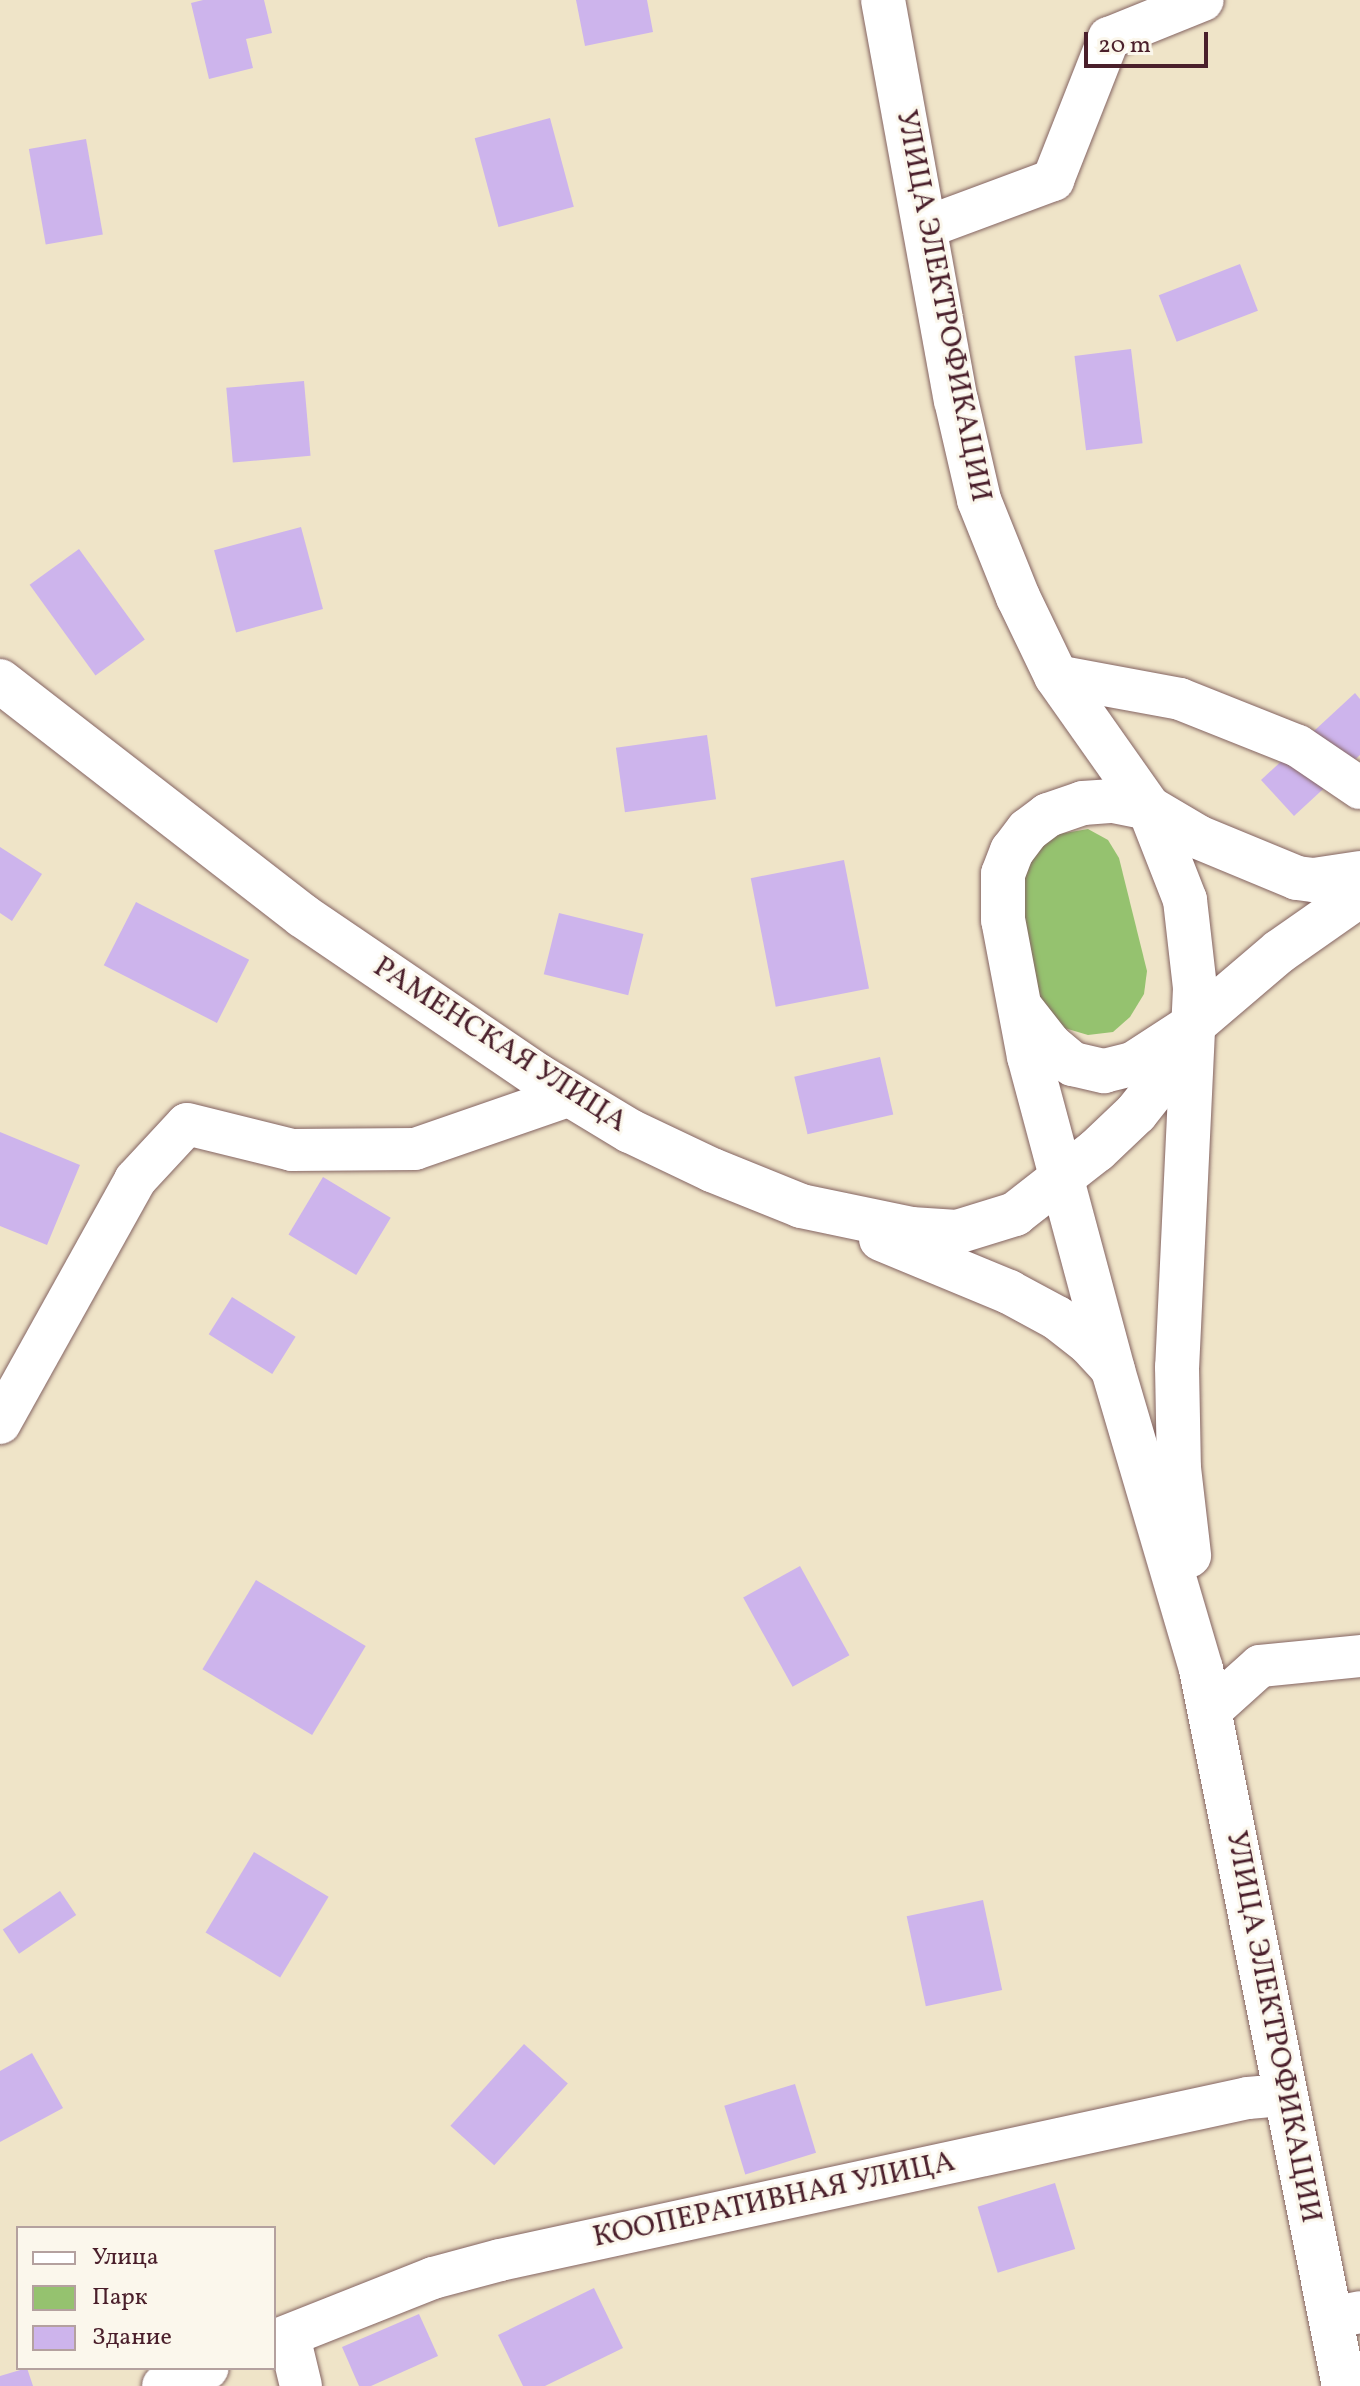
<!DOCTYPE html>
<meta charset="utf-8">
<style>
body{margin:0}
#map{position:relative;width:1360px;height:2386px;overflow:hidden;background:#efe4c8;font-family:Vollkorn,serif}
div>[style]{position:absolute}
.green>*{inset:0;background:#95c26f}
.building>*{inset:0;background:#cdb4ec;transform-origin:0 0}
.roads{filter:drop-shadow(0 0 2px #846462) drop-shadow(0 0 2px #846462)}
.minor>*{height:42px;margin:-21px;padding:0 21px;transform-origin:21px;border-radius:21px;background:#fff}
.major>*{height:44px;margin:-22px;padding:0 22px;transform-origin:22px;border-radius:22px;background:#fff}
span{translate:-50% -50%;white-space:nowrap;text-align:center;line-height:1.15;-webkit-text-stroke:6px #fbf7ec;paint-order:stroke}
.street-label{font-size:30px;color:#4a1f2b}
.legend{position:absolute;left:16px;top:2226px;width:260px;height:144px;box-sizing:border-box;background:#fbf7ec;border:2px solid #b4a19f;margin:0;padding:10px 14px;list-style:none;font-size:24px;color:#4a1f2b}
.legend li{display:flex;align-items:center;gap:16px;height:40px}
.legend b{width:40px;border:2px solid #b4a19f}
.scale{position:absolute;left:1084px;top:32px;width:124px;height:36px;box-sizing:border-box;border:4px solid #4a1f2b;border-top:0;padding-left:10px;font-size:24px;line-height:28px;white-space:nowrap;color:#4a1f2b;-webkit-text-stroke:6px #fbf7ec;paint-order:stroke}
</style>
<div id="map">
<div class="green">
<div style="clip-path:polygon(1088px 829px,1108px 840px,1119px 858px,1147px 971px,1144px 994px,1130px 1017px,1113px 1032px,1088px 1035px,1061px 1027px,1041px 1003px,1017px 881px,1047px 836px)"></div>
</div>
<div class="building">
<div style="clip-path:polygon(203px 0,264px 0,272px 33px,246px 39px,253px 68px,209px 79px,191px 3px)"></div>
<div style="clip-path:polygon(576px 0,647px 0,653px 32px,585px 46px)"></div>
<div style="left:550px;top:118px;width:92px;height:78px;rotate:75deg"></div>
<div style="left:86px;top:139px;width:97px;height:58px;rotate:80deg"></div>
<div style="left:1240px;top:264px;width:50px;height:87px;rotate:69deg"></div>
<div style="left:1131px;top:349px;width:95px;height:57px;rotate:83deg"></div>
<div style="left:304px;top:381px;width:75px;height:78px;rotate:85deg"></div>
<div style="left:301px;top:527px;width:85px;height:90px;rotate:75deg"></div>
<div style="left:79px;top:549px;width:112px;height:61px;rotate:54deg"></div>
<div style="clip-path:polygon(1355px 693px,1360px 699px,1360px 755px,1294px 816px,1261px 780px)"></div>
<div style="left:707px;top:735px;width:65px;height:92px;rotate:82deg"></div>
<div style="clip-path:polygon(0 847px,42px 874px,12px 921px,0 913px)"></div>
<div style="left:844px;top:860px;width:131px;height:95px;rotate:79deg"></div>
<div style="left:136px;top:902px;width:127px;height:71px;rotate:27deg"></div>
<div style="left:559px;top:913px;width:87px;height:63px;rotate:14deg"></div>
<div style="left:880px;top:1057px;width:59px;height:88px;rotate:77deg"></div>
<div style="clip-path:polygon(0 1132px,80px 1165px,47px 1245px,0 1226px)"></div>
<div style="left:323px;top:1177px;width:79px;height:67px;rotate:31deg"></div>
<div style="left:232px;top:1297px;width:75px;height:44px;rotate:32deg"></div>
<div style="left:800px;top:1566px;width:102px;height:65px;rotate:61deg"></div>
<div style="left:256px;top:1580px;width:128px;height:104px;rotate:31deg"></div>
<div style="left:254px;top:1852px;width:87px;height:94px;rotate:31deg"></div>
<div style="left:60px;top:1891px;width:29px;height:69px;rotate:56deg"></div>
<div style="left:983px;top:1900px;width:92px;height:78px;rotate:78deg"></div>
<div style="left:524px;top:2044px;width:59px;height:110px;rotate:42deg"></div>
<div style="clip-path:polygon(32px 2053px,63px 2108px,0 2142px,0 2071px)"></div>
<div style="left:795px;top:2084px;width:72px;height:74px;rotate:73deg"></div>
<div style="left:1055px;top:2183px;width:69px;height:81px;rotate:73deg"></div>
<div style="clip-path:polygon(594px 2288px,623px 2348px,545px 2386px,523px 2386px,498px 2335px)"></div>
<div style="clip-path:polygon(419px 2314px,438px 2356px,371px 2386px,359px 2386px,342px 2347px)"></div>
<div style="clip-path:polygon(27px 2368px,33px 2386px,0 2386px,0 2376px)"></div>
</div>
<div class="roads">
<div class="minor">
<div style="left:924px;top:228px;width:138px;rotate:-20.4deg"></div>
<div style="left:1053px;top:180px;width:153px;rotate:-68.5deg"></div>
<div style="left:1109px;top:38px;width:101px;rotate:-22deg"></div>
<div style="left:1056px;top:676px;width:126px;rotate:10.5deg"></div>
<div style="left:1180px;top:699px;width:127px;rotate:21.7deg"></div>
<div style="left:1298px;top:746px;width:75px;rotate:34.1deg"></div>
<div style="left:0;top:1423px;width:278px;rotate:-60.9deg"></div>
<div style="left:135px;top:1180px;width:76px;rotate:-47.1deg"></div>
<div style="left:187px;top:1124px;width:108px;rotate:13.9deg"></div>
<div style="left:292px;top:1150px;width:123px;rotate:-0.5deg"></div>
<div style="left:415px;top:1149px;width:165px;rotate:-19.1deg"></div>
<div style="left:1211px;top:1710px;width:66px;rotate:-41.9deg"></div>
<div style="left:1260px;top:1666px;width:100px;rotate:-5.7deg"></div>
<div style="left:1330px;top:2318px;width:31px;rotate:-11deg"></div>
<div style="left:289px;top:2336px;width:51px;rotate:76.5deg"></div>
<div style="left:274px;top:2341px;width:171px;rotate:-21.6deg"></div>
<div style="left:433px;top:2278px;width:69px;rotate:-15deg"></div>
<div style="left:500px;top:2260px;width:765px;rotate:-12.22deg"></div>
<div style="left:1248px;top:2098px;width:37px;rotate:-5deg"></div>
<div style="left:163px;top:2386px;width:48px;rotate:-21.8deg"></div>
</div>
<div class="major">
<div style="left:883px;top:0;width:407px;rotate:79.7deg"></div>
<div style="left:956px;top:400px;width:103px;rotate:77deg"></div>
<div style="left:979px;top:500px;width:105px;rotate:68.1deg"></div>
<div style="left:1018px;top:597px;width:88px;rotate:64.3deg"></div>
<div style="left:1056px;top:676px;width:161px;rotate:54.8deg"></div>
<div style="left:1149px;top:808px;width:99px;rotate:68.6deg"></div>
<div style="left:1185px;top:900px;width:89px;rotate:83.5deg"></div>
<div style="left:1195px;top:988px;width:379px;rotate:92.7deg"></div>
<div style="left:1177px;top:1367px;width:101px;rotate:88.9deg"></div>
<div style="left:1179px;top:1468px;width:88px;rotate:83.4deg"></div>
<div style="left:0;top:681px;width:383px;rotate:37.8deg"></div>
<div style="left:303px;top:916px;width:283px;rotate:34.2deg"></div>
<div style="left:537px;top:1075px;width:109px;rotate:31.1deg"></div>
<div style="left:630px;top:1131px;width:91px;rotate:25.4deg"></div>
<div style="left:712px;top:1170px;width:96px;rotate:22deg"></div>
<div style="left:801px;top:1206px;width:112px;rotate:11.8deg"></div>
<div style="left:911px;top:1229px;width:46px;rotate:3.7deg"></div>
<div style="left:957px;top:1232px;width:61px;rotate:-17.2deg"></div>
<div style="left:1015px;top:1214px;width:104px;rotate:-38deg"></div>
<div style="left:1097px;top:1150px;width:54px;rotate:-43.5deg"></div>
<div style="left:1136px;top:1113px;width:48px;rotate:-51.7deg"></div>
<div style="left:1166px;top:1075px;width:47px;rotate:-61.8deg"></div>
<div style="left:1021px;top:1008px;width:47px;rotate:51.9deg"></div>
<div style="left:1050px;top:1045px;width:30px;rotate:40deg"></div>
<div style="left:1073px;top:1064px;width:32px;rotate:13deg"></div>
<div style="left:1104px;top:1071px;width:30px;rotate:-14deg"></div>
<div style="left:1133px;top:1064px;width:72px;rotate:-33deg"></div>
<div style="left:1193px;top:1025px;width:114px;rotate:-40.4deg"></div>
<div style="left:1280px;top:951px;width:98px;rotate:-35deg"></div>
<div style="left:881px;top:1239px;width:139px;rotate:22.5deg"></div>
<div style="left:1009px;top:1292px;width:55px;rotate:28.4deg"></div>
<div style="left:1057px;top:1318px;width:41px;rotate:38deg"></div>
<div style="left:1089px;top:1343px;width:33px;rotate:47deg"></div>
<div style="left:1344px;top:2386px;width:731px;rotate:-101.28deg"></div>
<div style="left:1201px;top:1669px;width:312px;rotate:-106.4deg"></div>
<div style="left:1113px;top:1370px;width:324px;rotate:-105deg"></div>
<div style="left:1029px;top:1057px;width:139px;rotate:-100.7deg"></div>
<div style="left:1003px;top:920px;width:46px;rotate:-90deg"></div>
<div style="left:1003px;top:874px;width:25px;rotate:-69deg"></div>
<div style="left:1012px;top:851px;width:26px;rotate:-53deg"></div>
<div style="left:1028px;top:830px;width:25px;rotate:-37deg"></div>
<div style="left:1048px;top:815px;width:37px;rotate:-19deg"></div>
<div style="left:1083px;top:803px;width:30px;rotate:-4deg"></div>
<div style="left:1113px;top:801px;width:37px;rotate:11deg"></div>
<div style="left:1149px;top:808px;width:57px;rotate:30.6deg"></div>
<div style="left:1198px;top:837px;width:107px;rotate:22.5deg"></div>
<div style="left:1297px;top:878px;width:17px;rotate:7deg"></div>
<div style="left:1314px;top:880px;width:47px;rotate:-8.7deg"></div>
</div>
</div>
<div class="street-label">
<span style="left:943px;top:306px;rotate:79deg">УЛИЦА ЭЛЕКТРОФИКАЦИИ</span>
<span style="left:500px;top:1045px;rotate:33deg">РАМЕНСКАЯ УЛИЦА</span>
<span style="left:1273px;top:2027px;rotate:79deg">УЛИЦА ЭЛЕКТРОФИКАЦИИ</span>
<span style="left:774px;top:2200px;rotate:-12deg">КООПЕРАТИВНАЯ УЛИЦА</span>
</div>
<ul class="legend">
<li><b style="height:10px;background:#fff"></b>Улица</li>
<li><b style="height:22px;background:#95c26f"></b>Парк</li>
<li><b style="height:22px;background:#cdb4ec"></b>Здание</li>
</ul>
<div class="scale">20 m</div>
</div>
